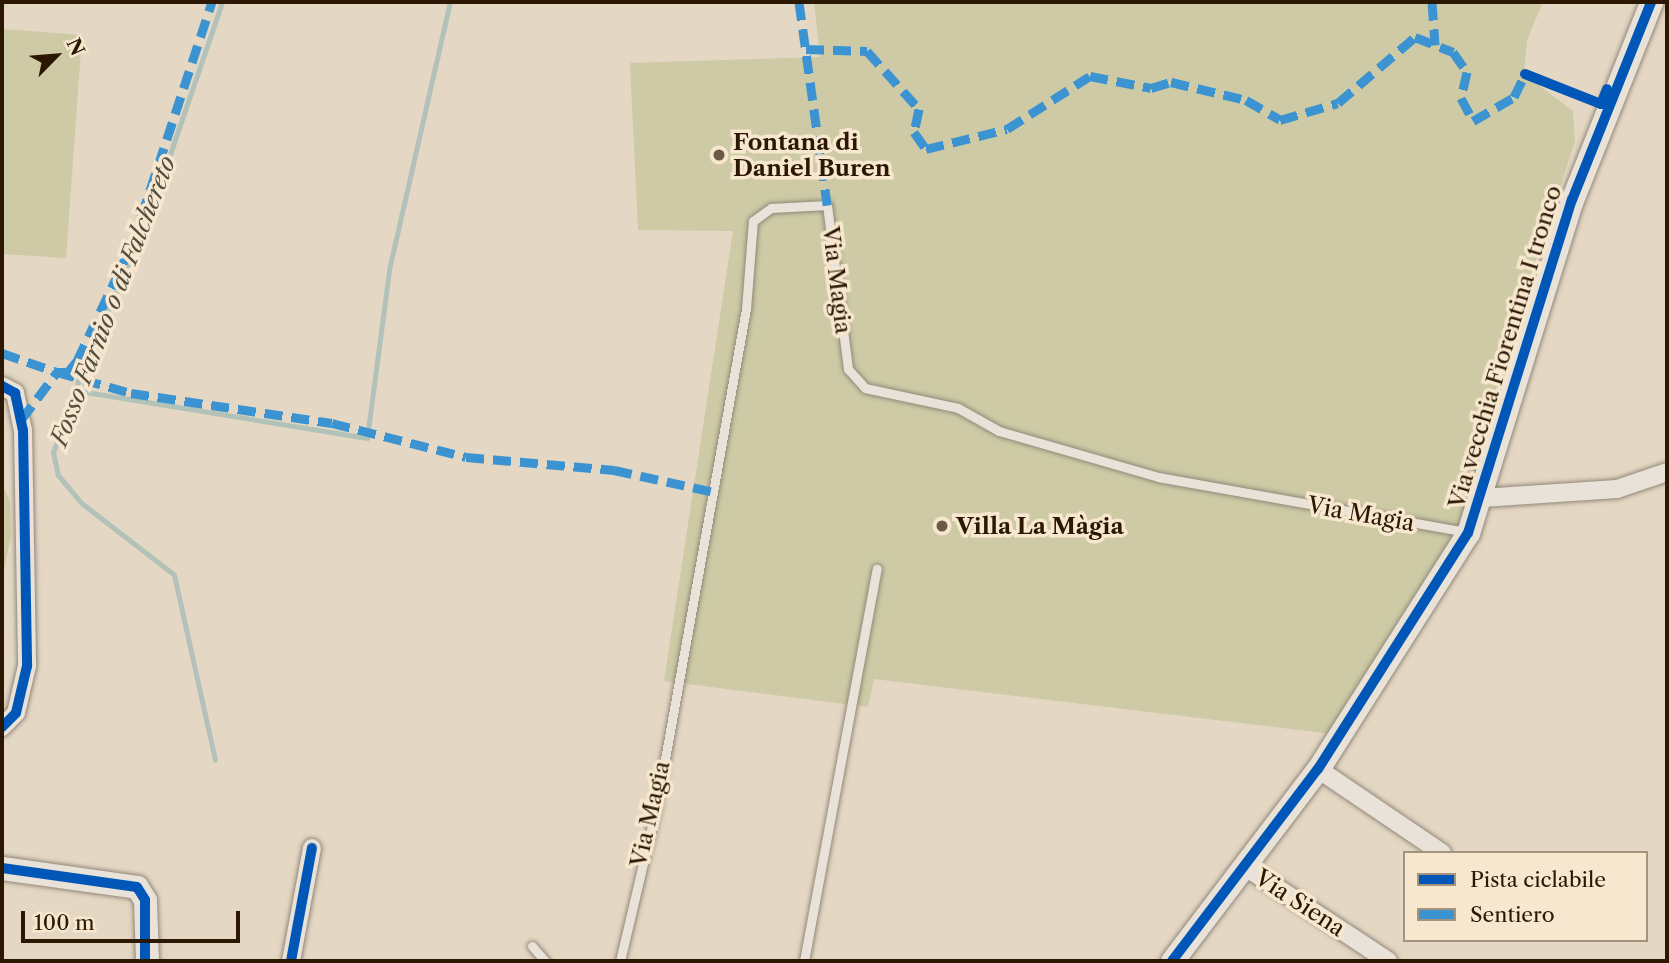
<!DOCTYPE html>
<meta charset="utf-8">
<style>
body{margin:0}
#map{position:relative;width:1669px;height:963px;overflow:hidden;background:#e4d7c3;font-family:"Libre Caslon Text",serif}
div>[style]{position:absolute}
.green>*{inset:0;background:#cdcaa5}
.stream>*{height:4.5px;margin:-2.25px;padding:0 2.25px;transform-origin:2.25px;border-radius:2.25px;background:#b2c2b9}
.roads{filter:drop-shadow(0 0 2px #92887a) drop-shadow(0 0 2px #92887a)}
.service>*{height:9px;margin:-4.5px;padding:0 4.5px;transform-origin:4.5px;border-radius:4.5px;background:#e9e2d8}
.minor>*{height:18px;margin:-9px;padding:0 9px;transform-origin:9px;border-radius:9px;background:#e9e2d8}
.tertiary>*{height:23px;margin:-11.5px;padding:0 11.5px;transform-origin:11.5px;border-radius:11.5px;background:#e9e2d8}
.quiet>*{height:9px;margin-top:-4.5px;transform-origin:0;background:repeating-linear-gradient(90deg,#3c93d1 0 18px,transparent 0 27px)}
.cycleway>*{height:10px;margin:-5px;padding:0 5px;transform-origin:5px;border-radius:5px;background:#0057b8}
.dots>*{width:19px;height:19px;translate:-50% -50%;box-sizing:border-box;border:4px solid #f7e7cf;border-radius:50%}
span{translate:-50% -50%;white-space:nowrap;text-align:center;line-height:1.15;-webkit-text-stroke:7px #f7e7cf;paint-order:stroke}
.poi-label{font-size:23px;color:#2b1702;font-weight:700}
.left{translate:0 -50%;text-align:left}
.street-label{font-size:23px;color:#2b1702}
.water-label{font-size:24px;color:#535041;font-style:italic}
.frame{position:absolute;inset:0;border:4px solid #2b1702;pointer-events:none}
.legend{position:absolute;left:1403px;top:851px;width:245px;height:91px;box-sizing:border-box;background:#f7e7cf;border:2px solid #a5947d;margin:0;padding:9px 12px;list-style:none;font-size:21px;color:#2b1702}
.legend li{display:flex;align-items:center;gap:14px;height:35px}
.legend b{width:35px;border:2px solid #a5947d}
.north{position:absolute;left:21px;top:21px;width:70px;height:70px;-webkit-text-stroke:5px #f7e7cf;paint-order:stroke;rotate:65deg;font-size:19px;font-weight:700;line-height:28px;text-align:center;color:#2b1702}
.north::after{content:'';display:block;margin:auto;width:24px;height:32px;background:#2b1702;clip-path:polygon(50% 0,100% 100%,50% 72%,0 100%)}
.scale{position:absolute;left:21px;top:911px;width:219px;height:32px;box-sizing:border-box;border:4px solid #2b1702;border-top:0;padding-left:9px;font-size:21px;line-height:24px;white-space:nowrap;color:#2b1702;-webkit-text-stroke:5px #f7e7cf;paint-order:stroke}
</style>
<div id="map">
<div class="green">
<div style="clip-path:polygon(814px 2px,1543px 2px,1527px 40px,1524px 74px,1573px 111px,1575px 141px,1528px 285px,1478px 488px,1439px 568px,1332px 734px,874px 679px,868px 707px,664px 681px,733px 231px,638px 230px,630px 63px,820px 57px)"></div>
<div style="clip-path:polygon(2px 29px,82px 35px,66px 258px,2px 254px)"></div>
<div style="clip-path:polygon(2px 484px,10px 501px,11px 535px,2px 580px)"></div>
</div>
<div class="stream">
<div style="left:74px;top:390px;width:297px;rotate:9.3deg"></div>
<div style="left:367px;top:438px;width:169px;rotate:-82.5deg"></div>
<div style="left:389px;top:270px;width:275px;rotate:-77.2deg"></div>
<div style="left:215px;top:760px;width:189px;rotate:-102.5deg"></div>
<div style="left:174px;top:575px;width:116px;rotate:-142.3deg"></div>
<div style="left:82px;top:504px;width:38px;rotate:-130deg"></div>
<div style="left:58px;top:475px;width:23px;rotate:-103deg"></div>
<div style="left:53px;top:453px;width:100px;rotate:-70.7deg"></div>
<div style="left:86px;top:359px;width:132px;rotate:-65.4deg"></div>
<div style="left:141px;top:239px;width:250px;rotate:-71.1deg"></div>
</div>
<div class="roads">
<div class="service">
<div style="left:532px;top:946px;width:20px;rotate:49deg"></div>
<div style="left:620px;top:961px;width:156px;rotate:-76.7deg"></div>
<div style="left:656px;top:809px;width:508px;rotate:-79.8deg"></div>
<div style="left:746px;top:309px;width:88px;rotate:-85.5deg"></div>
<div style="left:753px;top:221px;width:22px;rotate:-36deg"></div>
<div style="left:771px;top:208px;width:56px;rotate:-3.1deg"></div>
<div style="left:827px;top:205px;width:165px;rotate:82.7deg"></div>
<div style="left:848px;top:369px;width:25px;rotate:48deg"></div>
<div style="left:865px;top:388px;width:95px;rotate:12.1deg"></div>
<div style="left:958px;top:408px;width:47px;rotate:29.3deg"></div>
<div style="left:999px;top:431px;width:166px;rotate:16.1deg"></div>
<div style="left:1158px;top:477px;width:314px;rotate:10.1deg"></div>
<div style="left:804px;top:961px;width:399px;rotate:-79.5deg"></div>
</div>
<div class="minor">
<div style="left:2px;top:386px;width:15px;rotate:28deg"></div>
<div style="left:15px;top:393px;width:38px;rotate:78deg"></div>
<div style="left:23px;top:430px;width:236px;rotate:89deg"></div>
<div style="left:27px;top:666px;width:48px;rotate:103.2deg"></div>
<div style="left:16px;top:713px;width:20px;rotate:135deg"></div>
<div style="left:1482px;top:498px;width:135px;rotate:-3.8deg"></div>
<div style="left:1617px;top:489px;width:53px;rotate:-18.8deg"></div>
<div style="left:1318px;top:769px;width:150px;rotate:34.1deg"></div>
<div style="left:1247px;top:868px;width:169px;rotate:33.4deg"></div>
<div style="left:291px;top:961px;width:115px;rotate:-79.5deg"></div>
</div>
<div class="tertiary">
<div style="left:2px;top:868px;width:136px;rotate:8deg"></div>
<div style="left:137px;top:887px;width:15px;rotate:58deg"></div>
<div style="left:145px;top:900px;width:61px;rotate:88.1deg"></div>
<div style="left:1172px;top:961px;width:241px;rotate:-52.8deg"></div>
<div style="left:1318px;top:769px;width:280px;rotate:-57.6deg"></div>
<div style="left:1468px;top:533px;width:349px;rotate:-72.7deg"></div>
<div style="left:1572px;top:200px;width:213px;rotate:-68.2deg"></div>
</div>
</div>
<div class="quiet">
<div style="left:799px;top:2px;width:205px;rotate:82.1deg"></div>
<div style="left:1432px;top:2px;width:43px;rotate:86deg"></div>
<div style="left:806px;top:49px;width:61px;rotate:1.9deg"></div>
<div style="left:867px;top:51px;width:78px;rotate:48.1deg"></div>
<div style="left:919px;top:109px;width:24px;rotate:102deg"></div>
<div style="left:914px;top:132px;width:21px;rotate:55deg"></div>
<div style="left:926px;top:149px;width:83px;rotate:-13.9deg"></div>
<div style="left:1007px;top:129px;width:98px;rotate:-32.6deg"></div>
<div style="left:1090px;top:76px;width:62px;rotate:11.1deg"></div>
<div style="left:1151px;top:88px;width:21px;rotate:-17deg"></div>
<div style="left:1171px;top:82px;width:77px;rotate:13.5deg"></div>
<div style="left:1246px;top:100px;width:39px;rotate:30deg"></div>
<div style="left:1280px;top:120px;width:60px;rotate:-16.3deg"></div>
<div style="left:1338px;top:103px;width:101px;rotate:-40.6deg"></div>
<div style="left:1415px;top:37px;width:41px;rotate:21.5deg"></div>
<div style="left:1453px;top:52px;width:24px;rotate:55deg"></div>
<div style="left:1467px;top:72px;width:27px;rotate:103deg"></div>
<div style="left:1461px;top:98px;width:26px;rotate:62deg"></div>
<div style="left:1473px;top:121px;width:48px;rotate:-30.3deg"></div>
<div style="left:1514px;top:97px;width:25px;rotate:-64deg"></div>
<div style="left:2px;top:353px;width:58px;rotate:19.1deg"></div>
<div style="left:57px;top:372px;width:11px"></div>
<div style="left:68px;top:372px;width:14px;rotate:-51deg"></div>
<div style="left:77px;top:361px;width:132px;rotate:-64.8deg"></div>
<div style="left:133px;top:242px;width:253px;rotate:-71.8deg"></div>
<div style="left:21px;top:420px;width:60px;rotate:-53.1deg"></div>
<div style="left:57px;top:372px;width:77px;rotate:15.8deg"></div>
<div style="left:131px;top:393px;width:203px;rotate:8.5deg"></div>
<div style="left:332px;top:423px;width:138px;rotate:14.2deg"></div>
<div style="left:466px;top:457px;width:149px;rotate:5deg"></div>
<div style="left:614px;top:470px;width:102px;rotate:12.4deg"></div>
</div>
<div class="cycleway">
<div style="left:1525px;top:74px;width:82px;rotate:21.5deg"></div>
<div style="left:1601px;top:104px;width:16px;rotate:-68deg"></div>
<div style="left:2px;top:386px;width:15px;rotate:28deg"></div>
<div style="left:15px;top:393px;width:38px;rotate:78deg"></div>
<div style="left:23px;top:430px;width:236px;rotate:89deg"></div>
<div style="left:27px;top:666px;width:48px;rotate:103.2deg"></div>
<div style="left:16px;top:713px;width:20px;rotate:135deg"></div>
<div style="left:2px;top:868px;width:136px;rotate:8deg"></div>
<div style="left:137px;top:887px;width:15px;rotate:58deg"></div>
<div style="left:145px;top:900px;width:61px;rotate:90deg"></div>
<div style="left:291px;top:961px;width:115px;rotate:-79.5deg"></div>
<div style="left:1172px;top:961px;width:241px;rotate:-52.8deg"></div>
<div style="left:1318px;top:769px;width:280px;rotate:-57.6deg"></div>
<div style="left:1468px;top:533px;width:349px;rotate:-72.7deg"></div>
<div style="left:1572px;top:200px;width:213px;rotate:-68.2deg"></div>
</div>
<div class="dots">
<div style="left:719px;top:155px;background:#6c5a46"></div>
<div style="left:942px;top:526px;background:#6c5a46"></div>
</div>
<div class="poi-label">
<span class="left" style="left:733px;top:155px">Fontana di<br>Daniel Buren</span>
<span class="left" style="left:956px;top:526px">Villa La Màgia</span>
</div>
<div class="street-label">
<span style="left:837px;top:280px;rotate:83deg">Via Magia</span>
<span style="left:1505px;top:347px;rotate:-73deg">Via vecchia Fiorentina I tronco</span>
<span style="left:1361px;top:514px;rotate:10deg">Via Magia</span>
<span style="left:650px;top:814px;rotate:-77deg">Via Magia</span>
<span style="left:1300px;top:903px;rotate:33deg">Via Siena</span>
</div>
<div class="water-label">
<span style="left:113px;top:301px;rotate:-69deg">Fosso Farnio o di Falchereto</span>
</div>
<div class="frame"></div>
<ul class="legend">
<li><b style="height:9px;background:#0057b8"></b>Pista ciclabile</li>
<li><b style="height:9px;background:#3c93d1"></b>Sentiero</li>
</ul>
<div class="north">N</div>
<div class="scale">100 m</div>
</div>
